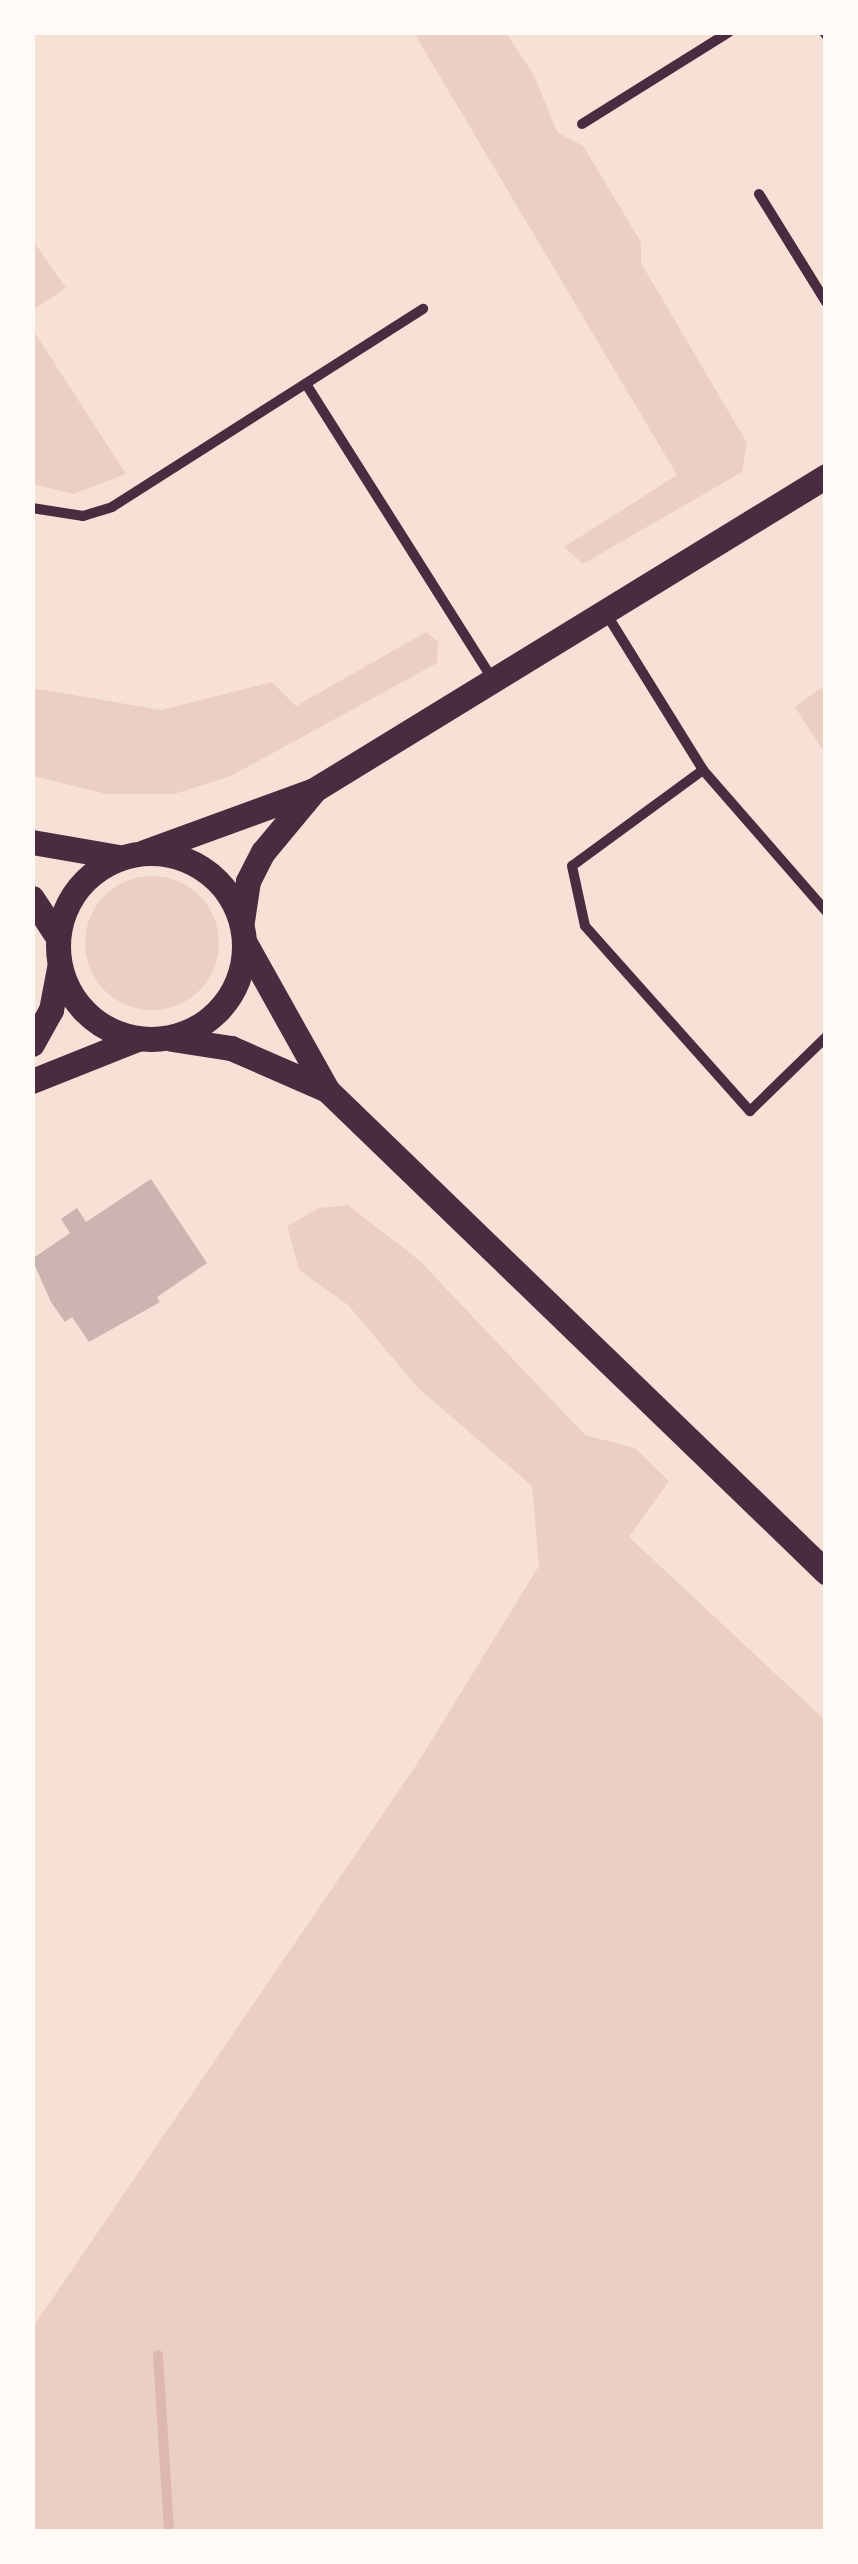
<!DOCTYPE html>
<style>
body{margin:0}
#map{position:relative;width:858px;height:2564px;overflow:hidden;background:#f7e1d7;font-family:"Fira Sans Condensed",sans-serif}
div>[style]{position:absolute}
.green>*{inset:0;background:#ebcfc5}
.round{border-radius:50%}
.stream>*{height:10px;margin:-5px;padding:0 5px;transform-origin:5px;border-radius:5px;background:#dcb8b0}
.building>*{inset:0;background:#ccb4b1}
.minor>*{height:10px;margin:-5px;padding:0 5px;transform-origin:5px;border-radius:5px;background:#4a2c40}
.primary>*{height:25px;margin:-12.5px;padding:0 12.5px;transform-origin:12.5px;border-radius:12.5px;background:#4a2c40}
.primary>.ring{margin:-12.5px;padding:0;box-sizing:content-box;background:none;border:25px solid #4a2c40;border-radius:50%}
span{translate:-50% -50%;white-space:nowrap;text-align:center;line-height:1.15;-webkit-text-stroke:8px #fffaf5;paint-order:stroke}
.frame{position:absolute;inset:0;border:35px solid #fffaf5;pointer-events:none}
</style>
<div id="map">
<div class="green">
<div style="clip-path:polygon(414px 33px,506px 33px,534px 75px,557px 132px,583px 146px,641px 242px,641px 263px,747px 443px,742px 472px,583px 564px,564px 547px,677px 475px)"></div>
<div style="clip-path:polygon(32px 239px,66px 288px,33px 310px,32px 310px)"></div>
<div style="clip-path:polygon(32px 330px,33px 330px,126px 474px,73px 494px,33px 484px)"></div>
<div style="clip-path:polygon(426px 632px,438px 642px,437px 663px,231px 776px,174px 794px,107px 794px,33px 776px,33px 688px,161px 710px,272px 682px,296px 706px)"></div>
<div style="clip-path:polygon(825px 685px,825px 754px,795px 707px)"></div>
<div class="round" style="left:85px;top:876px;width:134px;height:134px"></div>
<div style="clip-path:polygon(348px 1205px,420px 1261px,585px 1435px,635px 1448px,669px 1481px,629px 1537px,825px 1720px,825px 2531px,33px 2531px,33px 2327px,417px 1764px,539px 1566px,532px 1486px,418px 1388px,348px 1305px,299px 1270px,287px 1226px,319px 1208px)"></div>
</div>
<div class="stream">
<div style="left:158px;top:2355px;width:177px;rotate:86.4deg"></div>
</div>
<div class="building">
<div style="clip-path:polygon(151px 1179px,207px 1263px,157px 1297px,160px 1302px,89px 1342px,72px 1317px,65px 1322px,51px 1302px,32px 1259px,70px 1233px,61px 1219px,77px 1208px,86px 1222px)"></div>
</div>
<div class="minor">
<div style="left:824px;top:32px;width:4px;rotate:56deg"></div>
<div style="left:582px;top:124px;width:173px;rotate:-32deg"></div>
<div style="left:759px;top:194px;width:127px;rotate:58.2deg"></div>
<div style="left:306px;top:384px;width:350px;rotate:57.7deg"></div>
<div style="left:32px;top:508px;width:52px;rotate:8.9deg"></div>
<div style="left:83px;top:516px;width:30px;rotate:-17deg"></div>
<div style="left:112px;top:507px;width:369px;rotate:-32.5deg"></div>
<div style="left:607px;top:615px;width:182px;rotate:58.2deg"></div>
<div style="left:703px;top:770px;width:187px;rotate:48.9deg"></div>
<div style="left:703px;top:770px;width:162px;rotate:143.8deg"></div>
<div style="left:572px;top:866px;width:61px;rotate:77.8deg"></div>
<div style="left:585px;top:926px;width:248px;rotate:48.3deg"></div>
<div style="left:750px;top:1111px;width:106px;rotate:-44.2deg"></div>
</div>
<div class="primary">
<div style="left:32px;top:842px;width:88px;rotate:9.8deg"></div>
<div style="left:144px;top:852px;width:181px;rotate:-20deg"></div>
<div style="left:314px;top:790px;width:601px;rotate:-31.52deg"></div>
<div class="ring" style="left:58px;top:853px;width:161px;height:161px"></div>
<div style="left:32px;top:898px;width:45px;rotate:56.7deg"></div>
<div style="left:242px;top:921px;width:40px;rotate:-81.5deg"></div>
<div style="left:248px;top:881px;width:33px;rotate:-63deg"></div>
<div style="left:263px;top:852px;width:77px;rotate:-50.3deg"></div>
<div style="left:245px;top:943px;width:168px;rotate:60.8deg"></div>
<div style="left:327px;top:1090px;width:694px;rotate:44.01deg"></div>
<div style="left:172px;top:1039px;width:60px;rotate:8.7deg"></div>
<div style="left:231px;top:1048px;width:105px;rotate:23.6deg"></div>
<div style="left:32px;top:1044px;width:39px;rotate:-61deg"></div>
<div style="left:51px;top:1010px;width:43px;rotate:-79.2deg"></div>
<div style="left:32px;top:1081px;width:113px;rotate:-21.8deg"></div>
</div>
<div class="frame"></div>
</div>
